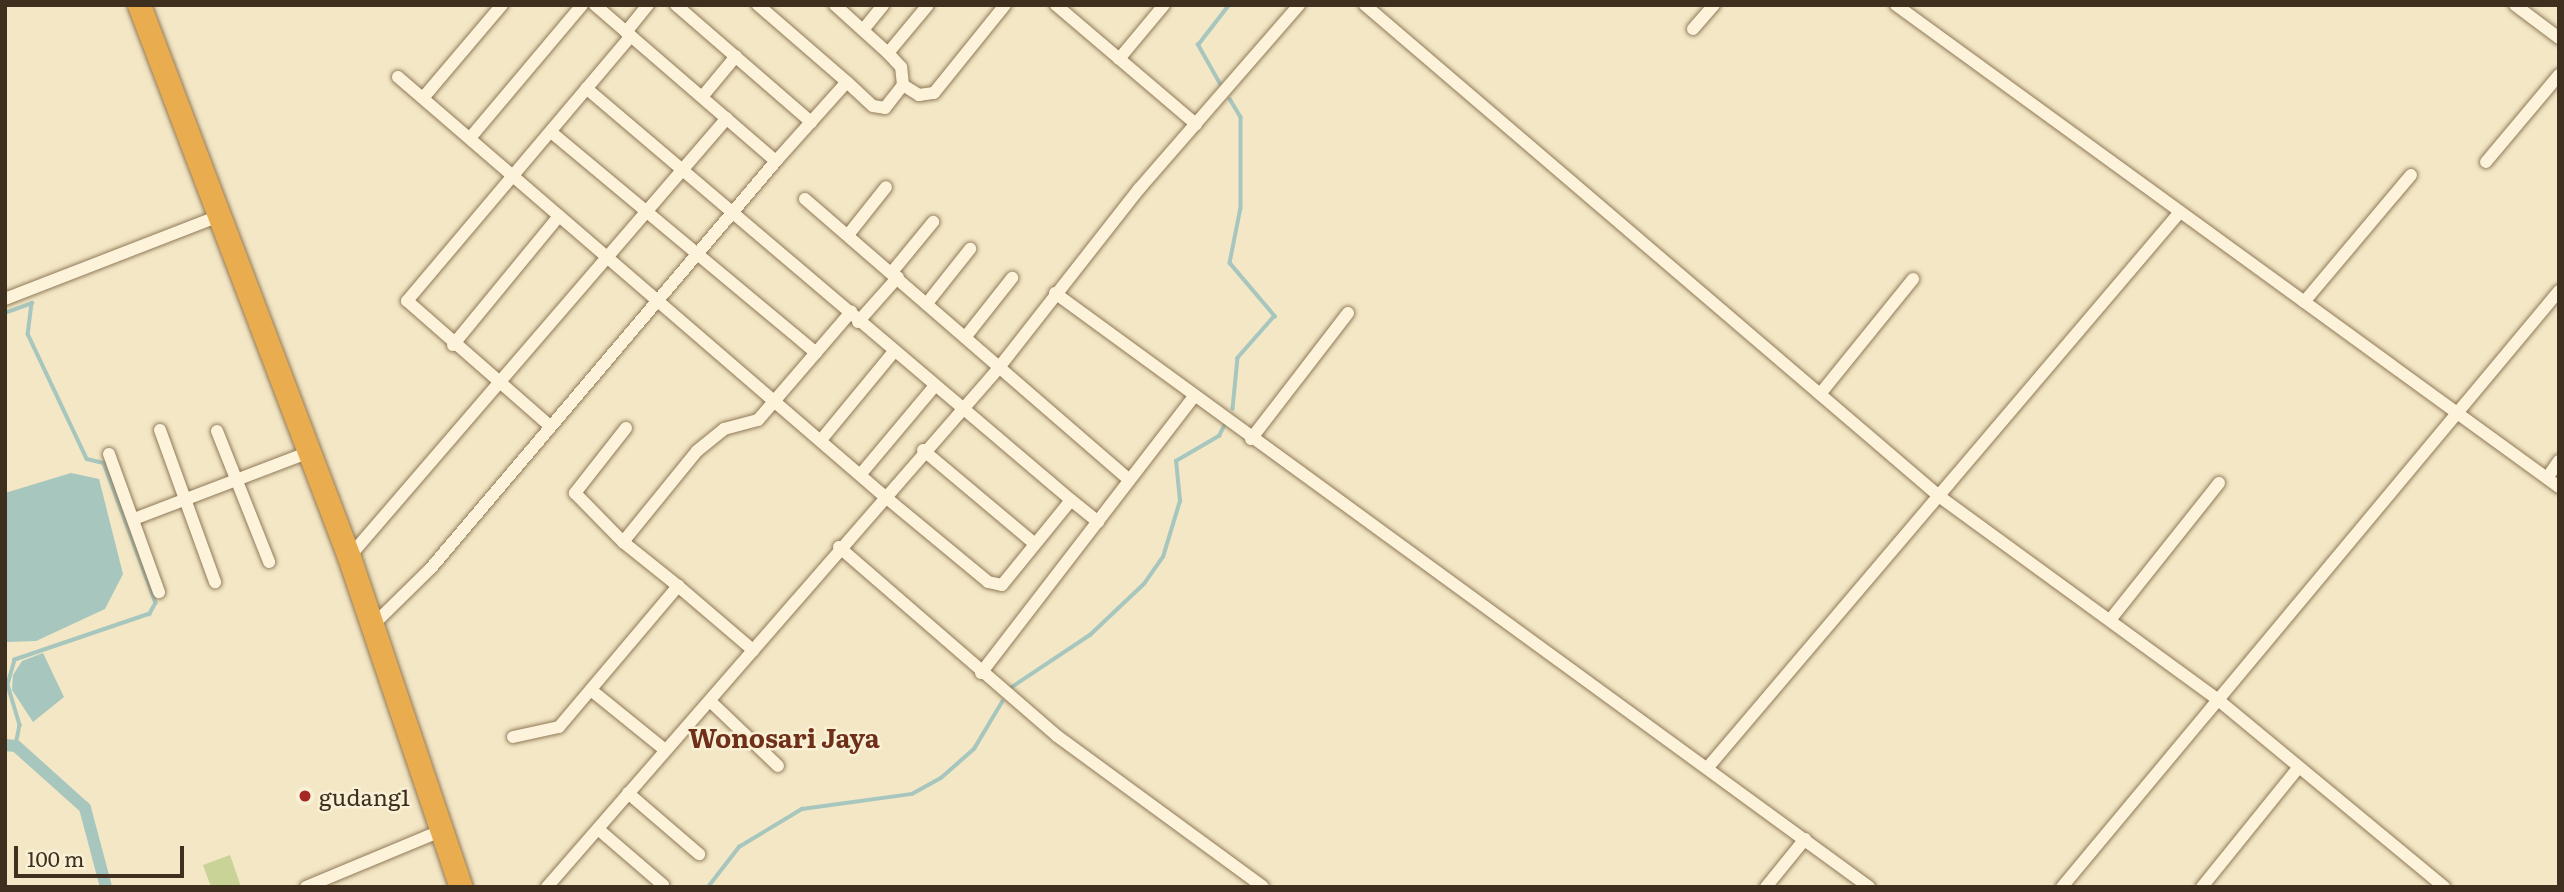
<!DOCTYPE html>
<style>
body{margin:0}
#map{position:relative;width:2564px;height:892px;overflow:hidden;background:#f3e7c5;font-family:Literata,serif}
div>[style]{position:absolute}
.green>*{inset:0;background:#c9d297}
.water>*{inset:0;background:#a7c6be}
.stream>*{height:3.5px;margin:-1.75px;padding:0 1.75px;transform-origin:1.75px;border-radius:1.75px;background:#a7c6be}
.canal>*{height:12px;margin:-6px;padding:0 6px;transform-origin:6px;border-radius:6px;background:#a7c6be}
.roads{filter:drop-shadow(0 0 2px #907959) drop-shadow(0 0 2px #907959)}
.street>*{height:12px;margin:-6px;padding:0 6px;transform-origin:6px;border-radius:6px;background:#fcf3da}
.highway>*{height:23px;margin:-11.5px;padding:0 11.5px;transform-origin:11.5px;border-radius:11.5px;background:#e9ad4f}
.dots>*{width:19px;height:19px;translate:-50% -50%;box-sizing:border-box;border:4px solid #f9f1d6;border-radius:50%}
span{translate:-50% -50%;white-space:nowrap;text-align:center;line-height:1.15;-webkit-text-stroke:5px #f9f1d6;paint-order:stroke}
.poi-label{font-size:23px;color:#3f2f1e}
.left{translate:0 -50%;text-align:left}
.quarter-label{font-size:26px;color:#702f19;font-weight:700}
.frame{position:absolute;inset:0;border:7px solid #3f2f1e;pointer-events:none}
.scale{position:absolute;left:14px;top:846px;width:170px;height:32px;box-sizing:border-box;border:4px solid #3f2f1e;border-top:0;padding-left:9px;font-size:21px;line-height:24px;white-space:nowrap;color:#3f2f1e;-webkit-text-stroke:5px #f9f1d6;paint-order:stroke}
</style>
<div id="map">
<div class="green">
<div style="clip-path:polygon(230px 855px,241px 887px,211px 887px,203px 865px)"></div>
</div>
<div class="water">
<div style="clip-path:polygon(71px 473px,99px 479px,123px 574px,105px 609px,36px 641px,6px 642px,5px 493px)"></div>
<div style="clip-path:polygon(43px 653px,64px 697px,33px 722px,12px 690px,13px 675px,22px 661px)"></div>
</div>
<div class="stream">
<div style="left:1220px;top:84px;width:45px;rotate:-119.4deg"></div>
<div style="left:1198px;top:45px;width:51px;rotate:-52.2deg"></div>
<div style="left:1230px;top:99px;width:21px;rotate:59deg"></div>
<div style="left:1241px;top:117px;width:91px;rotate:90deg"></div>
<div style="left:1241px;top:208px;width:56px;rotate:101.3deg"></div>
<div style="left:1230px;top:263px;width:70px;rotate:49.7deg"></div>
<div style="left:1275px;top:316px;width:56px;rotate:131.4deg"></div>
<div style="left:1238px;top:358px;width:51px;rotate:95.6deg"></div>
<div style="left:5px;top:313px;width:29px;rotate:-20deg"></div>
<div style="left:32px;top:303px;width:31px;rotate:97deg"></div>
<div style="left:28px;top:334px;width:138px;rotate:64.7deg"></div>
<div style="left:87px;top:459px;width:17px;rotate:13deg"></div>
<div style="left:104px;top:463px;width:149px;rotate:69.6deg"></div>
<div style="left:156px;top:603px;width:13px;rotate:119deg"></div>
<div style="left:150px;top:614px;width:143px;rotate:161.2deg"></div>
<div style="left:15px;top:660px;width:26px;rotate:106deg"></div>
<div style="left:8px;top:685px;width:42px;rotate:73.3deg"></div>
<div style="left:20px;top:725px;width:21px;rotate:101deg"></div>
<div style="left:1012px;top:687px;width:94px;rotate:-33.7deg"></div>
<div style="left:1090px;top:635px;width:74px;rotate:-43.4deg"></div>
<div style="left:1144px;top:584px;width:33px;rotate:-55deg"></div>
<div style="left:1163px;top:557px;width:59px;rotate:-73.1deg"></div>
<div style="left:1180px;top:501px;width:40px;rotate:-95.7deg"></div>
<div style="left:1176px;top:461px;width:50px;rotate:-30.2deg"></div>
<div style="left:1219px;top:436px;width:13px;rotate:-63deg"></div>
<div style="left:708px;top:887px;width:51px;rotate:-52.2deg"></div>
<div style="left:739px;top:847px;width:74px;rotate:-31.1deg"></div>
<div style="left:802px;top:809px;width:111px;rotate:-7.8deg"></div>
<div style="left:912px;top:794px;width:33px;rotate:-29deg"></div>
<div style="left:941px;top:778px;width:44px;rotate:-41.3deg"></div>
<div style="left:974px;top:749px;width:55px;rotate:-59.2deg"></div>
</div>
<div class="canal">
<div style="left:5px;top:745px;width:11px;rotate:5deg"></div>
<div style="left:16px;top:746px;width:93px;rotate:41.9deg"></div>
<div style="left:85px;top:808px;width:82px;rotate:75.1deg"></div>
</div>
<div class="roads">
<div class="street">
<div style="left:595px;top:5px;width:239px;rotate:40.8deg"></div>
<div style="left:776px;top:161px;width:106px;rotate:-48.1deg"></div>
<div style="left:847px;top:82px;width:118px;rotate:-139.1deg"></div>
<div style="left:676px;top:5px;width:179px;rotate:40.9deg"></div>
<div style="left:835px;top:5px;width:72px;rotate:42.2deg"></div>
<div style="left:1056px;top:5px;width:184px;rotate:40.4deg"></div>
<div style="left:1365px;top:5px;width:757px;rotate:40.55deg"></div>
<div style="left:1940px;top:497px;width:343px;rotate:36.1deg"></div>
<div style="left:2217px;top:699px;width:295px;rotate:39.6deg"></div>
<div style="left:1896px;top:5px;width:820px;rotate:36.02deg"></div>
<div style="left:2515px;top:5px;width:55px;rotate:36.9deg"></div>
<div style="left:1693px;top:29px;width:32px;rotate:-49deg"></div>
<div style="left:863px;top:30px;width:32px;rotate:-51deg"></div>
<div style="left:626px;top:32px;width:35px;rotate:-51deg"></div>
<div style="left:1119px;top:59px;width:70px;rotate:-50.2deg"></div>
<div style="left:398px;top:77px;width:640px;rotate:40.76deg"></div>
<div style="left:883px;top:495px;width:136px;rotate:39.6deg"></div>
<div style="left:988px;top:582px;width:14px;rotate:12deg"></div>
<div style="left:1002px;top:585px;width:109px;rotate:-50.9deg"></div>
<div style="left:1071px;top:500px;width:636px;rotate:-139.65deg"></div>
<div style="left:847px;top:82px;width:35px;rotate:43deg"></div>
<div style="left:873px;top:106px;width:12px;rotate:9deg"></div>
<div style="left:885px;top:108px;width:29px;rotate:-52deg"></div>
<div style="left:903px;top:85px;width:18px;rotate:-96deg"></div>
<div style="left:901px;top:67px;width:19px;rotate:-133deg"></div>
<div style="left:888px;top:53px;width:62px;rotate:-50.2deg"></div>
<div style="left:903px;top:85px;width:19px;rotate:32deg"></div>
<div style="left:919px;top:95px;width:15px;rotate:-8deg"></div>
<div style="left:934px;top:93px;width:113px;rotate:-51.1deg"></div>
<div style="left:702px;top:97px;width:53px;rotate:-50.3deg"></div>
<div style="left:423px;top:98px;width:122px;rotate:-49.7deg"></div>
<div style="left:551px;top:132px;width:345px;rotate:39.8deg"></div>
<div style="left:470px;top:138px;width:174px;rotate:-49.9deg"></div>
<div style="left:2486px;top:162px;width:114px;rotate:-50deg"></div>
<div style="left:805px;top:199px;width:429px;rotate:40.9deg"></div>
<div style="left:848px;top:235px;width:61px;rotate:-51.6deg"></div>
<div style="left:892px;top:272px;width:65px;rotate:-50.6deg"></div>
<div style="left:1055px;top:293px;width:1008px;rotate:36.12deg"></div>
<div style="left:5px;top:299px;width:219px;rotate:-21.2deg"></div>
<div style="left:928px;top:302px;width:68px;rotate:-51.6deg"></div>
<div style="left:2304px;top:302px;width:166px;rotate:-49.9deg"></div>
<div style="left:858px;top:322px;width:60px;rotate:-48.4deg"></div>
<div style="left:967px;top:335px;width:73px;rotate:-51.7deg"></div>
<div style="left:453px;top:345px;width:167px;rotate:-50.6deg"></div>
<div style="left:1820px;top:394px;width:148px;rotate:-51deg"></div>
<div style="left:550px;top:426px;width:190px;rotate:-138.8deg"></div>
<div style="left:407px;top:301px;width:347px;rotate:-49.8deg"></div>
<div style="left:626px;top:428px;width:83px;rotate:128.1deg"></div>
<div style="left:575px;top:493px;width:69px;rotate:45.6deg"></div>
<div style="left:623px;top:542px;width:117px;rotate:-50.9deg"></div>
<div style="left:697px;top:451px;width:35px;rotate:-39deg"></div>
<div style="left:724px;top:429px;width:35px;rotate:-15deg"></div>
<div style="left:758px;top:420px;width:143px;rotate:-49.3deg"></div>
<div style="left:160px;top:430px;width:162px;rotate:70.1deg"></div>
<div style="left:217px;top:431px;width:141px;rotate:68.3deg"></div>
<div style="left:1251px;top:439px;width:159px;rotate:-52.4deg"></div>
<div style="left:821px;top:440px;width:112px;rotate:-50.5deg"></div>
<div style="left:923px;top:450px;width:146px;rotate:40deg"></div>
<div style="left:109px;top:454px;width:147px;rotate:70.1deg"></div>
<div style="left:860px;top:475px;width:114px;rotate:-50deg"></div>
<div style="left:2547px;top:478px;width:21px;rotate:-55deg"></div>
<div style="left:1071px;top:500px;width:35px;rotate:39deg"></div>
<div style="left:134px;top:519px;width:177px;rotate:-20.9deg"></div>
<div style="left:839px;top:547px;width:289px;rotate:40.9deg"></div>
<div style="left:1057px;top:736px;width:255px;rotate:36.2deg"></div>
<div style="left:349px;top:557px;width:579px;rotate:-49.27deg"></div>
<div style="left:678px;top:586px;width:99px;rotate:40.5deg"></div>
<div style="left:2110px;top:620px;width:175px;rotate:-51.5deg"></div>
<div style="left:373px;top:625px;width:81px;rotate:-44.5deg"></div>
<div style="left:431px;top:568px;width:534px;rotate:-49.71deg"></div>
<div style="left:981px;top:673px;width:347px;rotate:-52.4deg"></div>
<div style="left:591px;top:690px;width:95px;rotate:39deg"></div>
<div style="left:710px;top:701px;width:94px;rotate:43.7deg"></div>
<div style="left:513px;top:737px;width:47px;rotate:-12.3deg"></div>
<div style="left:559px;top:727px;width:185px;rotate:-49.8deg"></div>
<div style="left:678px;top:586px;width:70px;rotate:-141.3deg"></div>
<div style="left:1709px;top:766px;width:726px;rotate:-49.64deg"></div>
<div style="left:628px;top:793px;width:94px;rotate:40.7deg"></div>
<div style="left:598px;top:829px;width:86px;rotate:40.7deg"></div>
<div style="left:306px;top:887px;width:135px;rotate:-22.6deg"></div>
<div style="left:547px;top:887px;width:685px;rotate:-48.96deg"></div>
<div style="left:997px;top:370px;width:230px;rotate:-51.9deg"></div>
<div style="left:1139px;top:189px;width:244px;rotate:-49deg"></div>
<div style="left:1766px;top:887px;width:62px;rotate:-50.9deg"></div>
<div style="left:2062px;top:887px;width:776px;rotate:-50.18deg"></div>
<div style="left:2202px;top:887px;width:153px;rotate:-51.1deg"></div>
</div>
<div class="highway">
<div style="left:139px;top:5px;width:591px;rotate:69.17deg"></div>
<div style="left:349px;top:557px;width:348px;rotate:71.3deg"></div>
</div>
</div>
<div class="dots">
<div style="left:305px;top:796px;background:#a52822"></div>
</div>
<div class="poi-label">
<span class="left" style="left:319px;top:796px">gudang1</span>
</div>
<div class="quarter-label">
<span style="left:784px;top:737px">Wonosari Jaya</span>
</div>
<div class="frame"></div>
<div class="scale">100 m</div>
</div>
